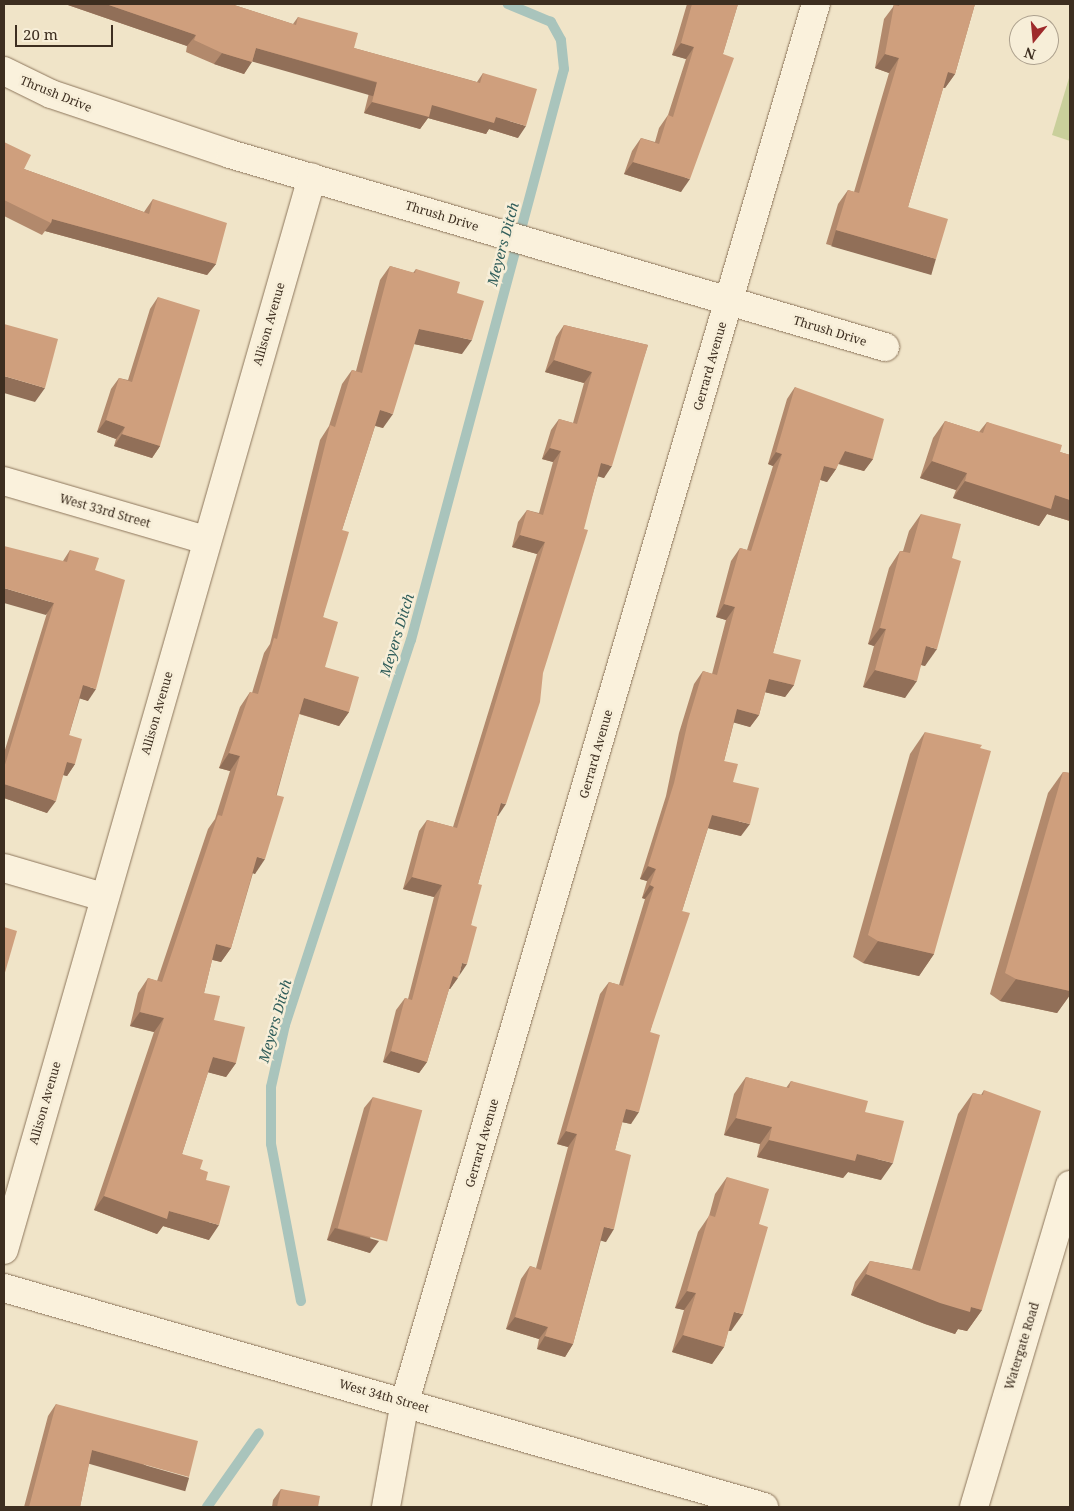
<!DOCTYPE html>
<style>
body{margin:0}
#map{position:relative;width:1074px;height:1511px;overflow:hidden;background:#f0e4c8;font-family:"Noto Serif",serif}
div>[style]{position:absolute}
.green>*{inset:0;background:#c9cf9b}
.stream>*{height:10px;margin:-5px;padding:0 5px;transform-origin:5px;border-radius:5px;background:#a9c4bc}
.roads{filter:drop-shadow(0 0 1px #8d765c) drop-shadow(0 0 1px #8d765c)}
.street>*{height:28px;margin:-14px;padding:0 14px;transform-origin:14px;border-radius:14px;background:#faf1dc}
.secondary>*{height:28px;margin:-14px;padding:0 14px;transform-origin:14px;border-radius:14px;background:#faf1dc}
.wall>*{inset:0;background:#b2896c}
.shaded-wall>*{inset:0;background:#916f58;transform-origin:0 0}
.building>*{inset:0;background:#cf9f7d;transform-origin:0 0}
span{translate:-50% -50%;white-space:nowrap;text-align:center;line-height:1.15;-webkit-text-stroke:5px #f7eed8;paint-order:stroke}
.street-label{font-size:12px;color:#3d2e20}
.water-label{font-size:14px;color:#2f5d5a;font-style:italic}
.frame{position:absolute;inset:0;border:5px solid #3d2e20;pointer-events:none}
.north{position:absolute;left:1009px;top:15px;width:50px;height:50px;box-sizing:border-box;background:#f7eed8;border:1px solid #ada18e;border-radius:50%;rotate:197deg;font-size:14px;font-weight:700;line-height:20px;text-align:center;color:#3d2e20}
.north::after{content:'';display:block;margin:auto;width:18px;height:22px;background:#9e2a2b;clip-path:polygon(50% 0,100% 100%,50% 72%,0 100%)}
.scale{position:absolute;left:15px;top:25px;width:98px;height:22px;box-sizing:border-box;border:2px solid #3d2e20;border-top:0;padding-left:6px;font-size:15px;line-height:18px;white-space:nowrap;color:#3d2e20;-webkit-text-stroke:4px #f7eed8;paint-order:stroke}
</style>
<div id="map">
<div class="green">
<div style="clip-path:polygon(1069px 78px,1070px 78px,1070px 141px,1052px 135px)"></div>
</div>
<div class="stream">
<div style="left:301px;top:1301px;width:160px;rotate:-100.8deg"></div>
<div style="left:271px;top:1144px;width:57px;rotate:-90deg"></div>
<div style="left:271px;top:1087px;width:64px;rotate:-77.3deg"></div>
<div style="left:285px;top:1025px;width:405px;rotate:-71.9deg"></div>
<div style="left:411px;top:640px;width:591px;rotate:-75deg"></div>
<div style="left:564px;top:69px;width:29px;rotate:-96deg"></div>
<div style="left:561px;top:40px;width:21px;rotate:-119deg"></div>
<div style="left:551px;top:22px;width:47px;rotate:-157.3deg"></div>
<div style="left:207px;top:1507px;width:90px;rotate:-54.9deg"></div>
</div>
<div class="roads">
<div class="street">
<div style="left:4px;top:71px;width:52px;rotate:26.1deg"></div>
<div style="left:51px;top:94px;width:189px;rotate:18.5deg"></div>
<div style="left:230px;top:154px;width:683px;rotate:16.42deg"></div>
<div style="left:4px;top:481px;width:210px;rotate:16.3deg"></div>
<div style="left:4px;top:868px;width:103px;rotate:16.3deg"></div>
<div style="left:4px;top:1250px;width:1116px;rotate:-73.98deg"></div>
<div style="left:386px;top:1507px;width:108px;rotate:-79.8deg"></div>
<div style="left:405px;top:1401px;width:1456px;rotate:-73.61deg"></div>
<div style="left:974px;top:1507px;width:336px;rotate:-73.4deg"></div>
</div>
<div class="secondary">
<div style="left:4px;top:1288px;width:791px;rotate:16.07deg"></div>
</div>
</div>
<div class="wall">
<div style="clip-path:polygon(65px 4px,231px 4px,293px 24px,298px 17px,354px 48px,477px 82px,483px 73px,518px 138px,489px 129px,486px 134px,428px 118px,420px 129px,364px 113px,369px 93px,252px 61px,244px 74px,214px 64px,186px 52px,187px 46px)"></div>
<div style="clip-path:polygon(687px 4px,738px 4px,681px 192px,624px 174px,632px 151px,641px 138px,655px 142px,659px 128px,668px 115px,686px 59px,672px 55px)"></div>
<div style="clip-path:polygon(894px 4px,975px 4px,955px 74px,945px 88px,943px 88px,908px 207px,926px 273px,826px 244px,838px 204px,848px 190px,854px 192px,889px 73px,875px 68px,884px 19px,893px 7px)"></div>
<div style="clip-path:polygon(4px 142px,24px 169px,144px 212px,153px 199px,216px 264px,207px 275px,45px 231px,42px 235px,4px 216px)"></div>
<div style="clip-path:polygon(390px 266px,413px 273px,416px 269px,457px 293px,462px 354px,414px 344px,383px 428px,375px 426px,342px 530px,323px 617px,325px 667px,349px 712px,339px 726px,299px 714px,255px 874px,253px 873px,231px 948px,221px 962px,212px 960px,204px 993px,214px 1020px,236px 1063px,226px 1077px,208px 1072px,182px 1154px,200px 1169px,206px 1180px,209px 1240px,163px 1226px,157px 1234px,94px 1210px,154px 1032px,130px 1026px,138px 993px,148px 978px,157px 981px,208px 829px,215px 819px,230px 771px,219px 768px,240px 707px,250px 692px,252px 693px,264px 653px,270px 644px,320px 440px,329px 426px,342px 384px,352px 370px,356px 371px,380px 280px)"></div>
<div style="clip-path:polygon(158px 297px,160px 446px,152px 458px,114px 446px,116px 439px,97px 432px,111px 389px,119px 378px,128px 380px,150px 309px)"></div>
<div style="clip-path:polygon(564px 325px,648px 345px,604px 478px,598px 476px,498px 816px,497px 816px,478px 884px,471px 925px,459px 975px,450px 989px,449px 989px,427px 1062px,419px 1073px,383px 1062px,396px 1010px,405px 998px,408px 999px,434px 897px,403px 889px,419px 831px,427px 820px,453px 827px,537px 554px,512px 547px,518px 522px,527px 510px,539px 513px,553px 462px,542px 459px,551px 430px,559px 419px,573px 423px,584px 383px,545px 372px,556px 337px)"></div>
<div style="clip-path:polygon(795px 387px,873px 459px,864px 471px,838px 464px,836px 469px,827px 482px,820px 480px,773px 653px,794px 685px,785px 697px,765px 692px,759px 715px,750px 727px,734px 722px,724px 761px,733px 782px,741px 836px,708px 828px,682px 911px,650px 1032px,631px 1124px,622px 1122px,615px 1150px,606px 1242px,601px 1240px,573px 1344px,565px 1357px,537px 1349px,539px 1339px,506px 1329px,521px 1279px,530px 1266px,536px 1268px,568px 1147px,557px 1144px,600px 994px,609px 982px,619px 985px,645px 899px,642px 898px,647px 881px,640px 879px,666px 796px,679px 733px,694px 684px,703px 671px,712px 674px,726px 620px,716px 617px,731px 561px,740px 548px,747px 550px,773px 466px,768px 464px,787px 399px)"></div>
<div style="clip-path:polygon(945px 421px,979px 432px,987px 422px,1060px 452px,1070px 455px,1070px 521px,1047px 514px,1039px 526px,953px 498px,956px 490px,920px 478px,933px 438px)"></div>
<div style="clip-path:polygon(921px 514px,952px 558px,925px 666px,921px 665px,905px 698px,863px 687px,874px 646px,868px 644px,889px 568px,900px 551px,903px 551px,909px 531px)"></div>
<div style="clip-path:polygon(70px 550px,95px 570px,88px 701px,80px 698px,69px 735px,75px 764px,67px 776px,63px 775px,47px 813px,4px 798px,4px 753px,63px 561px)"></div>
<div style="clip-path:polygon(925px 732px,934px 954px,919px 976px,863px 963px,853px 957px,910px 754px)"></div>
<div style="clip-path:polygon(1063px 772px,1070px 773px,1070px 995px,1057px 1013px,1000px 1001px,990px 994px,1048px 793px)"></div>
<div style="clip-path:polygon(746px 1077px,786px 1088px,791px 1081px,865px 1112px,881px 1180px,848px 1172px,843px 1178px,757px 1157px,760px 1144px,724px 1135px,734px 1094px)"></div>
<div style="clip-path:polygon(984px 1090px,982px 1310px,967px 1331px,958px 1329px,955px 1334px,925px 1324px,851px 1295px,855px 1282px,870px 1261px,912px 1269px,958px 1114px,973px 1093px,981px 1095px)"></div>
<div style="clip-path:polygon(373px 1097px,370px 1253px,327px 1240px,364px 1108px)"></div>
<div style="clip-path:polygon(727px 1177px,759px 1224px,731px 1331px,728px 1331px,724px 1347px,712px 1364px,672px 1352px,684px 1310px,675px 1308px,698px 1232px,709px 1216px,715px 1194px)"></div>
<div style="clip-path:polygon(56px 1404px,180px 1489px,89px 1463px,80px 1507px,24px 1507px,48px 1416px)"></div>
<div style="clip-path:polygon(281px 1489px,318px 1507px,272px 1507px,273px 1500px)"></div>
</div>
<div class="shaded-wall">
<div style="clip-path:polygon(69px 4px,106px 4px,196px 35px,187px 46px,68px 5px)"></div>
<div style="clip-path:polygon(681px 43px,694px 47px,686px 59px,672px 55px)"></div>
<div style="left:256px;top:48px;width:126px;height:14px;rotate:16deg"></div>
<div style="clip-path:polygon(222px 53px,252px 62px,244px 74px,214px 64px)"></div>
<div style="clip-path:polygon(885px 54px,899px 58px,889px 73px,875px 68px)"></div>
<div style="clip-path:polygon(948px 72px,955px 74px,945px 88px,938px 86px)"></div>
<div style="clip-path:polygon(372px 102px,432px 105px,496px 117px,526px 126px,518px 138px,489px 129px,486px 134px,428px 118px,420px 129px,364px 113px)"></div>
<div style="clip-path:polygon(633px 162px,690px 179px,681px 192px,624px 174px)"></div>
<div style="clip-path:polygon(52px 219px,216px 264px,207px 275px,45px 231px,51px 223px)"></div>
<div style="left:836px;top:230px;width:104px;height:17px;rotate:16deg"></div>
<div style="clip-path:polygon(419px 329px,472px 340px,462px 354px,409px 343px)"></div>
<div style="clip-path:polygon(554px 360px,592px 372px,584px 383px,545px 372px)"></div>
<div style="clip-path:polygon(4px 376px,45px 388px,35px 402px,4px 393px)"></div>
<div style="clip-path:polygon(380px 410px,393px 414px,383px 428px,370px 424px)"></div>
<div style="clip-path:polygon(106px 420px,125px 427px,116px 439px,97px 432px)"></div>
<div style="clip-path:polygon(122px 434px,160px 446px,152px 458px,114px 446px)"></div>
<div style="clip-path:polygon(550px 448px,561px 451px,553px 462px,542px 459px)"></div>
<div style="clip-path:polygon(845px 451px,873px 459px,864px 471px,836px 463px)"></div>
<div style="clip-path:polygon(776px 452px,782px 454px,773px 466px,768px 464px)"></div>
<div style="clip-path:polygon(932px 461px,967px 473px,956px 490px,920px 478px)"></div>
<div style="clip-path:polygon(601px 463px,612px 466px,604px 478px,593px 475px)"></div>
<div style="clip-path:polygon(824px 466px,836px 469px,827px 482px,815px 478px)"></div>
<div style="clip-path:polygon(965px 481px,1055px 495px,1070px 500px,1070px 521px,1047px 514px,1039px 526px,953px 498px)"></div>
<div style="clip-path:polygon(520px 535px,545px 542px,537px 554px,512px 547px)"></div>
<div style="clip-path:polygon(4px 588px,54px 603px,46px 615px,4px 603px)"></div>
<div style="clip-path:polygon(724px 604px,735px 607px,726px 620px,716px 617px)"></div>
<div style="clip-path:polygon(880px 628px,886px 629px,874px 646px,868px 644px)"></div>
<div style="clip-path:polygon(926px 646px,937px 649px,925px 666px,914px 663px)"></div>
<div style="clip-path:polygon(875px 670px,917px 681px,905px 698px,863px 687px)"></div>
<div style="clip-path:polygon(769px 679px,794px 685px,785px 697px,760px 691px)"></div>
<div style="clip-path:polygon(83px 685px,96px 689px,88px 701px,75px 697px)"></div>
<div style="clip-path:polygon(304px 698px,349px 712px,339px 726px,294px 712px)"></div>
<div style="clip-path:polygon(737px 709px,759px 715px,750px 727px,728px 721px)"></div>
<div style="clip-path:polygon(229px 753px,240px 756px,230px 771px,219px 768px)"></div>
<div style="clip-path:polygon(67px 762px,75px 764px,67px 776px,59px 774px)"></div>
<div style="clip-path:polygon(4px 784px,56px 801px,47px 813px,4px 798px)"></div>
<div style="clip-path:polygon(501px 803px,506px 804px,498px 816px,492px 814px)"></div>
<div style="clip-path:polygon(712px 815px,750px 824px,741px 836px,703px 827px)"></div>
<div style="clip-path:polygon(257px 857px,265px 859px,255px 874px,247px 871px)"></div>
<div style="clip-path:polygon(648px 866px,656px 869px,647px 881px,640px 879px)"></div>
<div style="clip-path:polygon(412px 877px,442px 885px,434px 897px,403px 889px)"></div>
<div style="clip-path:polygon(650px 885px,654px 887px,645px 899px,642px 898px)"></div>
<div style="clip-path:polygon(878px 941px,934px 954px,919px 976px,863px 963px)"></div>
<div style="clip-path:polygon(216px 944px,231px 948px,221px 962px,206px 958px)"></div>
<div style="clip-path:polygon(462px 963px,467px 964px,459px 976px)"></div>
<div style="clip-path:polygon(453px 976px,458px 978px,450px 989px,445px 988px)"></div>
<div style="clip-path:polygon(1016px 979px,1070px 991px,1070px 995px,1057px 1013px,1000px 1001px)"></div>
<div style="clip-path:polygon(140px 1012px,164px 1018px,154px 1032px,130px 1026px)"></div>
<div style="clip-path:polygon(391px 1051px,427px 1062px,419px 1073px,383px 1062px)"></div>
<div style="clip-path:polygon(213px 1057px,236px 1063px,226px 1077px,203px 1071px)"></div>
<div style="clip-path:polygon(626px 1109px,639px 1112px,631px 1124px,617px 1121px)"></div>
<div style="clip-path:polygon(736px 1118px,772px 1127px,760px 1144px,724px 1135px)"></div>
<div style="clip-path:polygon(566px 1131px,577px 1134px,568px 1147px,557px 1144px)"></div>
<div style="clip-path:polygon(769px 1140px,857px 1154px,893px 1163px,881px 1180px,848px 1172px,843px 1178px,757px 1157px)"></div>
<div style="clip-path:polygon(104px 1196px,169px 1211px,219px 1225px,209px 1240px,163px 1226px,157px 1234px,94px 1210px)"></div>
<div style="clip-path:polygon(604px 1227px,614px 1229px,606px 1242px,595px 1239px)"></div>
<div style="clip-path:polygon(335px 1228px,379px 1241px,370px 1253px,327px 1240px)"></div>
<div style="clip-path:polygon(866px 1274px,971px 1307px,982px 1310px,967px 1331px,958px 1329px,955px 1334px,925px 1324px,851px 1295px)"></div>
<div style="clip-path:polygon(687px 1291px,696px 1293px,684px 1310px,675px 1308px)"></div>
<div style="clip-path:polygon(734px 1312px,743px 1314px,731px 1331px,722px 1329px)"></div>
<div style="clip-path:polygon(515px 1317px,548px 1327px,539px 1339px,506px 1329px)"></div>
<div style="clip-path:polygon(683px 1335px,724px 1347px,712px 1364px,672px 1352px)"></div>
<div style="clip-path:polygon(545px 1336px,573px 1344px,565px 1357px,537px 1349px)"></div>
<div style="left:92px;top:1450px;width:101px;height:14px;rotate:16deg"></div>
</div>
<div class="building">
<div style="clip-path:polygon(106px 4px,231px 4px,296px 25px,298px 17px,358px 33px,354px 48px,480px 83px,483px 73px,537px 89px,526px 126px,496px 117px,494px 123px,432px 105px,429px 117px,372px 102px,377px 82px,256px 48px,252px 62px,222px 53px,194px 40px,196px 35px)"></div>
<div style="clip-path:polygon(692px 4px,738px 4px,723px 54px,734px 58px,690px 179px,633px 162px,641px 138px,659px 144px,668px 115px,673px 117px,694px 47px,681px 43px)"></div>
<div style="clip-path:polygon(900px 4px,975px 4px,955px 74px,948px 72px,908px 207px,948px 219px,936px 259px,836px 230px,848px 190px,859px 193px,899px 58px,885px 54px,894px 5px,899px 6px)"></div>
<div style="clip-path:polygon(4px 142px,31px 155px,24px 169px,149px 214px,153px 199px,227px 223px,216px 264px,52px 219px,51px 223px,4px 200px)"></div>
<div style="clip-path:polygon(390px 266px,415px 273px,416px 269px,460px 282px,457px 293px,484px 301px,472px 340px,419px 329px,393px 414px,380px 410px,342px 530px,349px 532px,323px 617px,338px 622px,325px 667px,359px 677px,349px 712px,304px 698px,276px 795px,284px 797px,265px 859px,257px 857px,231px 948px,216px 944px,204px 993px,220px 996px,214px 1020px,245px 1027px,236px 1063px,213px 1057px,182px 1154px,203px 1160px,200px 1169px,208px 1172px,206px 1180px,230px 1186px,219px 1225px,169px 1211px,167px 1219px,104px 1196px,164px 1018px,140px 1012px,148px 978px,162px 982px,218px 815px,222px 816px,240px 756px,229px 753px,250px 692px,258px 694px,274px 638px,277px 639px,330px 425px,335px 427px,352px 370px,362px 373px)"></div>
<div style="clip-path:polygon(158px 297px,200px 310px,160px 446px,122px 434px,125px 427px,106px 420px,119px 378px,132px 382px)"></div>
<div style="clip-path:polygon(4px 324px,58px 339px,45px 388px,4px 376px)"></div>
<div style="clip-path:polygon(564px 325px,648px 345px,612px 466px,601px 463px,584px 529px,588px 530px,543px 673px,540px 702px,506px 804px,501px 803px,478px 884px,482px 885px,471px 925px,477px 927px,467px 964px,462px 963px,458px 978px,453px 976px,427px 1062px,391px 1051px,405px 998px,412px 1000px,442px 885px,412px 877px,427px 820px,457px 828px,545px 542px,520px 535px,527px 510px,543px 515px,561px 451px,550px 448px,559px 419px,577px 424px,592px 372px,554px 360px)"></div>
<div style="clip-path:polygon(795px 387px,884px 419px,873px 459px,845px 451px,836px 469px,824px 466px,773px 653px,801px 660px,794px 685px,769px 679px,759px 715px,737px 709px,724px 761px,738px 764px,733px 782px,759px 788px,750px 824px,712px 815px,682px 911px,690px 913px,650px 1032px,660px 1035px,639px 1112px,626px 1109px,615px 1150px,631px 1155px,614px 1229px,604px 1227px,573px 1344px,545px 1336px,548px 1327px,515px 1317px,530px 1266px,541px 1270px,577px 1134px,566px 1131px,609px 982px,623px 986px,654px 887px,650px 885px,656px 869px,648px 866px,674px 783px,688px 721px,703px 671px,717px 675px,735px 607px,724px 604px,740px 548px,751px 551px,782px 454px,776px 452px)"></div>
<div style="clip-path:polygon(945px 421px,983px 433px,987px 422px,1062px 445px,1060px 452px,1070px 455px,1070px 500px,1055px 495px,1051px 509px,965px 481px,967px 473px,932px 461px)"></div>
<div style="clip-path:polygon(921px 514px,961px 524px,952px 558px,961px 561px,937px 649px,926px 646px,917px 681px,875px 670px,886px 629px,880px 628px,900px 551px,910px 553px)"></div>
<div style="clip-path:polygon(4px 546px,67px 562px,70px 550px,99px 558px,95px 570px,125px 580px,96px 689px,83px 685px,69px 735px,82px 739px,75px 764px,67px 762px,56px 801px,4px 784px,4px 768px,54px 603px,4px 588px)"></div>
<div style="clip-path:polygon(925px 732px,982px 745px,980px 748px,991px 751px,934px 954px,878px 941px,868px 935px)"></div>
<div style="clip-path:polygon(1063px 772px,1070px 773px,1070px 991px,1016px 979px,1005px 973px)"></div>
<div style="clip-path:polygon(4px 927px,17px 931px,4px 976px)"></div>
<div style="clip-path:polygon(746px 1077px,789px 1088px,791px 1081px,868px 1101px,865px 1112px,904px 1121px,893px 1163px,857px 1154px,855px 1161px,769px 1140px,772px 1127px,736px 1118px)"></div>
<div style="clip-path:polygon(984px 1090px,1041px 1111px,982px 1310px,971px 1307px,970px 1312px,940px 1303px,866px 1274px,870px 1261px,920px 1271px,973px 1093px,983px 1095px)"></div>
<div style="left:373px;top:1097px;width:51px;height:136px;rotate:15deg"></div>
<div style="clip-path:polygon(727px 1177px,769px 1189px,759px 1224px,768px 1227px,743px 1314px,734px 1312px,724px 1347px,683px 1335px,696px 1293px,687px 1291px,709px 1215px,715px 1217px)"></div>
<div style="clip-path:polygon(56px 1404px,198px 1441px,189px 1477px,92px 1450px,80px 1507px,29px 1507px)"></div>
<div style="clip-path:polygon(281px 1489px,320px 1496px,318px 1507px,277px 1507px)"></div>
</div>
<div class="street-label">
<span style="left:56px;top:94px;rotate:22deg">Thrush Drive</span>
<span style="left:442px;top:216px;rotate:17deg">Thrush Drive</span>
<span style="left:269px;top:324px;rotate:-74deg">Allison Avenue</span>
<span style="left:830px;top:331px;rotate:17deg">Thrush Drive</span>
<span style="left:710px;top:366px;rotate:-74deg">Gerrard Avenue</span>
<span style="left:105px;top:511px;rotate:16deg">West 33rd Street</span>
<span style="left:157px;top:713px;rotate:-74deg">Allison Avenue</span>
<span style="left:596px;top:754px;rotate:-74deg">Gerrard Avenue</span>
<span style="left:45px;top:1103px;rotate:-74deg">Allison Avenue</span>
<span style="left:482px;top:1143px;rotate:-74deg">Gerrard Avenue</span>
<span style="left:1022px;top:1346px;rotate:-73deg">Watergate Road</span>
<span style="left:384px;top:1396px;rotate:16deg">West 34th Street</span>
</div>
<div class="water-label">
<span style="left:503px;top:244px;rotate:-75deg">Meyers Ditch</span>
<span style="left:397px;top:635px;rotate:-73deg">Meyers Ditch</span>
<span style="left:275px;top:1021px;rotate:-74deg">Meyers Ditch</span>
</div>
<div class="frame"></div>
<div class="north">N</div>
<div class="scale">20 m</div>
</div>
